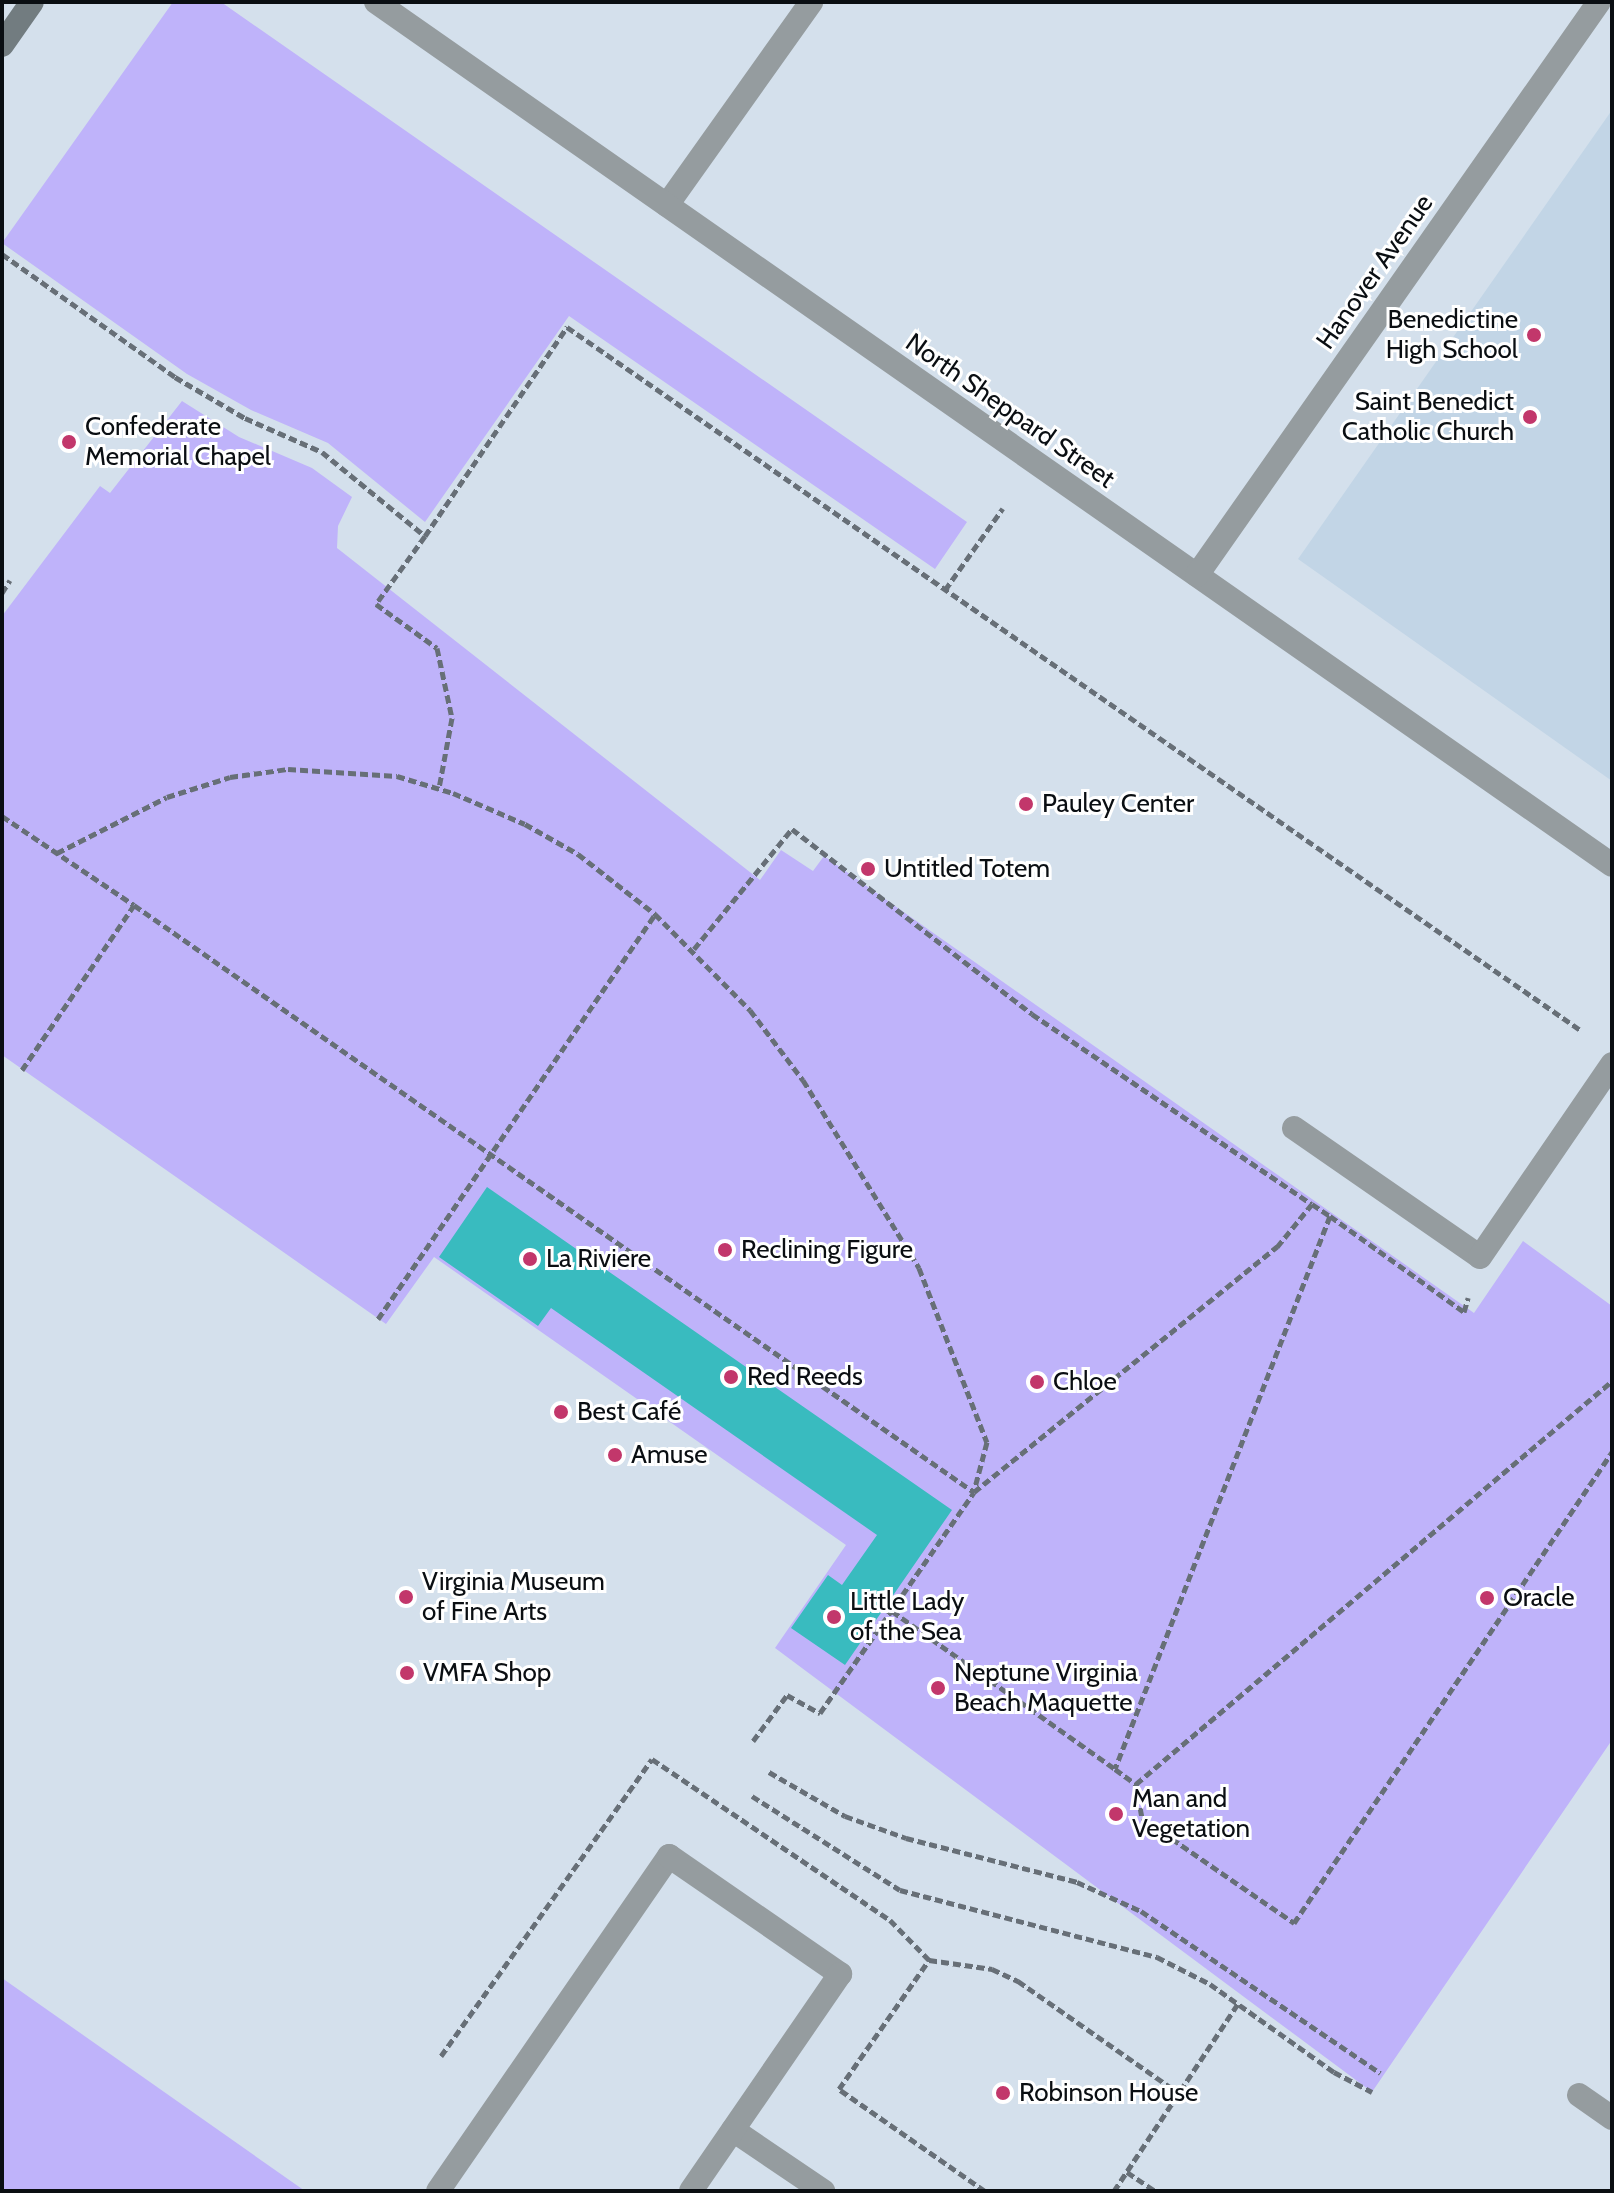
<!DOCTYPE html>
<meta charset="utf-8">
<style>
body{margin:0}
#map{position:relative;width:1614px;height:2193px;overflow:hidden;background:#d4e0ec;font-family:Cabin,sans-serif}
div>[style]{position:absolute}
.built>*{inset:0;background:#c2d5e6}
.green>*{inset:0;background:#bfb3fa}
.water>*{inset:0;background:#39bbbf}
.path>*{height:5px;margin-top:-2.5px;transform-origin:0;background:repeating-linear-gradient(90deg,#676f77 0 8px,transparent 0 12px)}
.service>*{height:24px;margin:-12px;padding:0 12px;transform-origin:12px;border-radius:12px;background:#959c9f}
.minor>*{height:24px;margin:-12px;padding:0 12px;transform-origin:12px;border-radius:12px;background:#959c9f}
.secondary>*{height:24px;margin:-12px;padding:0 12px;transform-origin:12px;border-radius:12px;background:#727c80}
.dots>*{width:22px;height:22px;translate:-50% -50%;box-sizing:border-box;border:4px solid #fff;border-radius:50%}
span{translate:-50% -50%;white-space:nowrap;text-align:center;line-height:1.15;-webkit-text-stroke:6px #fff;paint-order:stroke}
.street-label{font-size:26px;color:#0a0e12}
.poi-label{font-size:26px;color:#0a0e12}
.right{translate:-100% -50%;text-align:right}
.left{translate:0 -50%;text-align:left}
.frame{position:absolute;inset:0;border:4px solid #0a0e12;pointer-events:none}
</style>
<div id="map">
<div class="built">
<div style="clip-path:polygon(1612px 110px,1612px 781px,1298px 559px)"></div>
</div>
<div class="green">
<div style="clip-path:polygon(173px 2px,221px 2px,967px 522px,935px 569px,569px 316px,425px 522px,328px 443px,251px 410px,187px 374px,2px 243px)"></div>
<div style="clip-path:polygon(182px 401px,239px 437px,312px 468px,352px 497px,338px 526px,337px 548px,760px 880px,781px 850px,813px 871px,824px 856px,1474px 1313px,1523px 1241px,1612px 1306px,1612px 1740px,1372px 2092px,775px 1648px,846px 1545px,434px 1257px,386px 1324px,2px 1055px,2px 616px,100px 486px,110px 493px)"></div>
<div style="clip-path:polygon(2px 1978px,305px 2191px,2px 2191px)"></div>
</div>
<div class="water">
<div style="clip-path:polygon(487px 1187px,952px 1510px,845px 1665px,791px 1628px,828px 1575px,842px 1585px,877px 1535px,551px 1308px,538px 1326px,439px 1257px)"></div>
</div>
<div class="path">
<div style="left:2px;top:254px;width:212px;rotate:35.4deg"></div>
<div style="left:175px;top:377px;width:81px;rotate:30.4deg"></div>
<div style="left:245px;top:418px;width:84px;rotate:23.8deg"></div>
<div style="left:322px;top:452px;width:133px;rotate:39.2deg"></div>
<div style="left:425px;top:536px;width:253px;rotate:-55.8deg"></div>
<div style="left:567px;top:327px;width:1235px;rotate:34.75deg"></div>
<div style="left:425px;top:536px;width:84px;rotate:125.8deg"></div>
<div style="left:376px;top:604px;width:75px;rotate:35.8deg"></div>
<div style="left:437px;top:648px;width:72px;rotate:77.9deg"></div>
<div style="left:452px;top:718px;width:71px;rotate:100.5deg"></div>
<div style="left:945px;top:590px;width:100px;rotate:-54.7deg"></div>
<div style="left:2px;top:593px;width:15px;rotate:-58deg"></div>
<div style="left:2px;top:816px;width:159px;rotate:34deg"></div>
<div style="left:57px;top:853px;width:123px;rotate:-27deg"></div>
<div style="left:167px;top:797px;width:66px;rotate:-17.6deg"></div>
<div style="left:230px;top:777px;width:59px;rotate:-7.9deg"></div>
<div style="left:288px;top:769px;width:109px;rotate:3.7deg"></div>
<div style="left:397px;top:776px;width:59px;rotate:16.9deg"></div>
<div style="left:453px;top:793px;width:78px;rotate:23.3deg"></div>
<div style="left:525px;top:824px;width:61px;rotate:29.5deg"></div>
<div style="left:578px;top:854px;width:98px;rotate:37.9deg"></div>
<div style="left:694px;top:949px;width:155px;rotate:-50.8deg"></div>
<div style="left:792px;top:829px;width:303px;rotate:37.6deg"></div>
<div style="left:1032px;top:1014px;width:338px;rotate:34.2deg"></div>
<div style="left:22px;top:1070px;width:199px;rotate:-55.8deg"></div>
<div style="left:134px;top:905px;width:1025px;rotate:34.95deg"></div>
<div style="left:1330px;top:1216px;width:165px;rotate:35.6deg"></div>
<div style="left:1464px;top:1312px;width:15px;rotate:-74deg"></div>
<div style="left:378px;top:1319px;width:491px;rotate:-55.6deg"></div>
<div style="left:655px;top:914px;width:135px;rotate:45.3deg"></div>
<div style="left:750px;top:1010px;width:88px;rotate:52.9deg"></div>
<div style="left:803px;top:1080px;width:221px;rotate:58.3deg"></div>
<div style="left:919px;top:1268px;width:187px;rotate:68.7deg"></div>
<div style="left:987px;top:1442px;width:51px;rotate:104.9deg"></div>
<div style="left:892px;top:1611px;width:273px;rotate:35.3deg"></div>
<div style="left:753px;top:1741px;width:57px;rotate:-53.5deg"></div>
<div style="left:787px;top:1695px;width:38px;rotate:29deg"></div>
<div style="left:820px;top:1713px;width:269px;rotate:-55.1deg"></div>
<div style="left:974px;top:1492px;width:390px;rotate:-39deg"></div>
<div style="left:1277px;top:1247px;width:55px;rotate:-50.9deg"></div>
<div style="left:1312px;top:1204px;width:22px;rotate:34deg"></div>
<div style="left:1330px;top:1216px;width:593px;rotate:111.25deg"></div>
<div style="left:1115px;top:1769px;width:26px;rotate:36deg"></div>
<div style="left:1136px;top:1784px;width:35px;rotate:80deg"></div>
<div style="left:1142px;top:1818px;width:185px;rotate:34.6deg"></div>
<div style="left:1294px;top:1923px;width:568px;rotate:-55.97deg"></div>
<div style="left:769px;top:1772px;width:88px;rotate:30.1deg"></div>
<div style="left:845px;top:1816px;width:65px;rotate:19.8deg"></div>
<div style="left:906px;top:1838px;width:177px;rotate:14.4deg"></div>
<div style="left:1077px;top:1882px;width:70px;rotate:24.4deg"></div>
<div style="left:1141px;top:1911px;width:289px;rotate:34.1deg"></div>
<div style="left:1136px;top:1784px;width:624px;rotate:-40.25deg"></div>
<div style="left:752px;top:1796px;width:175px;rotate:32.4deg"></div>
<div style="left:900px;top:1890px;width:266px;rotate:14.6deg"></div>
<div style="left:1157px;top:1957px;width:59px;rotate:27deg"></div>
<div style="left:1210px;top:1984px;width:152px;rotate:35.4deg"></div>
<div style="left:1334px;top:2072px;width:43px;rotate:27.8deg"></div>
<div style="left:441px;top:2056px;width:364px;rotate:-54.6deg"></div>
<div style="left:652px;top:1759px;width:287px;rotate:34.1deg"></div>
<div style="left:890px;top:1920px;width:56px;rotate:45.7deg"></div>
<div style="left:1127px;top:2172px;width:34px;rotate:34deg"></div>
<div style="left:985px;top:2191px;width:178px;rotate:-145.1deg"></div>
<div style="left:839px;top:2089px;width:157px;rotate:-55.1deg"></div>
<div style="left:929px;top:1960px;width:64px;rotate:8.1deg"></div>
<div style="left:992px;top:1969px;width:29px;rotate:25deg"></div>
<div style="left:1018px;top:1981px;width:198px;rotate:34.9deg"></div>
<div style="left:1114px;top:2191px;width:224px;rotate:-56.5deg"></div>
</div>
<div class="service">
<div style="left:667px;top:205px;width:249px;rotate:-54.6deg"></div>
<div style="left:1294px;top:1128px;width:226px;rotate:34.7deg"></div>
<div style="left:1480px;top:1257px;width:234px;rotate:-55.6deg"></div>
<div style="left:1579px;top:2095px;width:40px;rotate:34.9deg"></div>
<div style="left:733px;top:2130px;width:109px;rotate:34.1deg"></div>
<div style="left:438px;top:2191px;width:407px;rotate:-55.4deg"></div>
<div style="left:669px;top:1856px;width:208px;rotate:34.6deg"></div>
<div style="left:840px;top:1974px;width:263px;rotate:124.5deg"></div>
</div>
<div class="minor">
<div style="left:376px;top:2px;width:1507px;rotate:34.92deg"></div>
<div style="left:1197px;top:575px;width:700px;rotate:-54.95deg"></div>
</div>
<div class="secondary">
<div style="left:2px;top:45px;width:52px;rotate:-55.1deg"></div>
</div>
<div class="dots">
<div style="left:1534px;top:335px;background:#c2376b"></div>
<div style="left:1530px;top:417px;background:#c2376b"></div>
<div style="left:69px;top:442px;background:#c2376b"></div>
<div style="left:1026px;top:804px;background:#c2376b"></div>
<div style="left:868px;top:869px;background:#c2376b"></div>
<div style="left:725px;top:1250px;background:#c2376b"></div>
<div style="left:530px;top:1259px;background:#c2376b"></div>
<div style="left:731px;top:1377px;background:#c2376b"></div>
<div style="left:1037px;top:1382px;background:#c2376b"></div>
<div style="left:561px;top:1412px;background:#c2376b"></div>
<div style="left:615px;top:1455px;background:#c2376b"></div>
<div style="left:406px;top:1597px;background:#c2376b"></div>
<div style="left:1487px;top:1598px;background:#c2376b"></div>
<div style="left:834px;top:1617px;background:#c2376b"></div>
<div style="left:407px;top:1673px;background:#c2376b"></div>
<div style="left:938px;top:1688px;background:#c2376b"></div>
<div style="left:1116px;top:1814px;background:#c2376b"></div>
<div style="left:1003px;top:2093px;background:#c2376b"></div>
</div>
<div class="street-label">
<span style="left:1375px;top:272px;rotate:-55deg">Hanover Avenue</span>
<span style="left:1010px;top:411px;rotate:35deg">North Sheppard Street</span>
</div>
<div class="poi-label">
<span class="right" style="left:1518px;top:335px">Benedictine<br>High School</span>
<span class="right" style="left:1514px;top:417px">Saint Benedict<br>Catholic Church</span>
<span class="left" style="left:85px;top:442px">Confederate<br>Memorial Chapel</span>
<span class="left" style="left:1042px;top:804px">Pauley Center</span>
<span class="left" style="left:884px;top:869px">Untitled Totem</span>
<span class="left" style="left:741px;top:1250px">Reclining Figure</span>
<span class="left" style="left:546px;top:1259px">La Riviere</span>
<span class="left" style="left:747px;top:1377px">Red Reeds</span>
<span class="left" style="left:1053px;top:1382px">Chloe</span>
<span class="left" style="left:577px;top:1412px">Best Café</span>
<span class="left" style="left:631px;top:1455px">Amuse</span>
<span class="left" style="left:422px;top:1597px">Virginia Museum<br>of Fine Arts</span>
<span class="left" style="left:1503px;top:1598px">Oracle</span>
<span class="left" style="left:850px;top:1617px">Little Lady<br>of the Sea</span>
<span class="left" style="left:423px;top:1673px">VMFA Shop</span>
<span class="left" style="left:954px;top:1688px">Neptune Virginia<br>Beach Maquette</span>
<span class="left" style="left:1132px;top:1814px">Man and<br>Vegetation</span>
<span class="left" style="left:1019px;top:2093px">Robinson House</span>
</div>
<div class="frame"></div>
</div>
